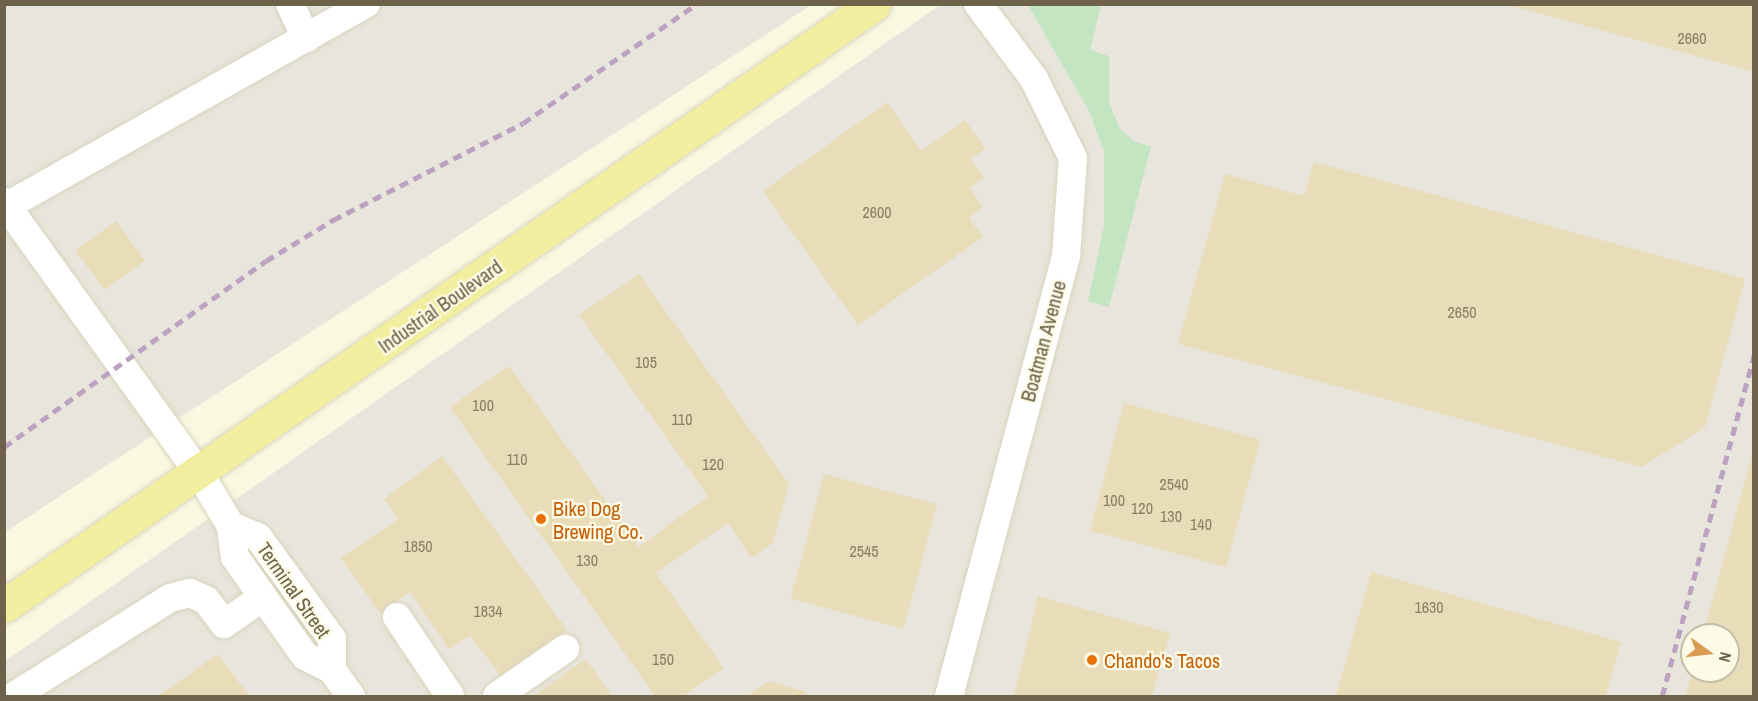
<!DOCTYPE html>
<style>
body{margin:0}
#map{position:relative;width:1758px;height:701px;overflow:hidden;background:#f9f8e1;font-family:"Archivo Narrow",sans-serif}
div>[style]{position:absolute}
.industrial>*{inset:0;background:#e8e6dc}
.green>*{inset:0;background:#c4e5c2}
.building>*{inset:0;background:#e9dcb9;transform-origin:0 0}
.roads{filter:drop-shadow(0 0 2px #d9d4bc) drop-shadow(0 0 2px #d9d4bc)}
.minor>*{height:28px;margin:-14px;padding:0 14px;transform-origin:14px;border-radius:14px;background:#fff}
.major>*{height:33px;margin:-16.5px;padding:0 16.5px;transform-origin:16.5px;border-radius:16.5px;background:#f2ee9f}
.rail>*{height:4.5px;margin-top:-2.25px;transform-origin:0;background:repeating-linear-gradient(90deg,#bca2c0 0 9px,transparent 0 15px)}
.dots>*{width:16px;height:16px;translate:-50% -50%;box-sizing:border-box;border:3px solid #fdfbe6;border-radius:50%}
span{translate:-50% -50%;white-space:nowrap;text-align:center;line-height:1.15;-webkit-text-stroke:4.5px #fdfbe6;paint-order:stroke}
.number-label{font-size:16px;color:#8d8066}
.number-label span{-webkit-text-stroke-width:0}
.street-label{font-size:20px;color:#6e624b}
.food-label{font-size:20px;color:#c56008}
.left{translate:0 -50%;text-align:left}
.frame{position:absolute;inset:0;border:6px solid #6e624b;pointer-events:none}
.north{position:absolute;left:1680px;top:623px;width:60px;height:60px;box-sizing:border-box;background:#fdfbe6;border:2px solid #c4bea8;border-radius:50%;rotate:105deg;font-size:16px;font-weight:700;line-height:24px;text-align:center;color:#6e624b}
.north::after{content:'';display:block;margin:auto;width:21px;height:27px;background:#d89b51;clip-path:polygon(50% 0,100% 100%,50% 72%,0 100%)}
</style>
<div id="map">
<div class="industrial">
<div style="clip-path:polygon(5px 5px,811px 5px,5px 532px)"></div>
<div style="clip-path:polygon(evenodd,940px 5px,1753px 5px,1753px 696px,5px 696px,4px 662px,940px 5px,1692px 635px,1728px 635px,1728px 671px,1692px 671px,1692px 635px)"></div>
</div>
<div class="green">
<div style="clip-path:polygon(1028px 5px,1101px 5px,1090px 50px,1109px 56px,1109px 103px,1120px 129px,1135px 142px,1151px 146px,1109px 307px,1088px 301px,1104px 226px,1104px 152px,1090px 113px)"></div>
</div>
<div class="building">
<div style="clip-path:polygon(1509px 4px,1754px 4px,1754px 72px,1509px 5px)"></div>
<div style="clip-path:polygon(887px 102px,921px 151px,965px 120px,985px 148px,971px 159px,984px 178px,970px 188px,983px 207px,969px 218px,983px 237px,858px 325px,763px 191px)"></div>
<div style="clip-path:polygon(1314px 162px,1745px 279px,1705px 427px,1642px 467px,1178px 344px,1225px 174px,1304px 196px)"></div>
<div style="left:116px;top:221px;width:49px;height:50px;rotate:54deg"></div>
<div style="clip-path:polygon(639px 274px,789px 484px,773px 543px,751px 558px,728px 523px,656px 573px,724px 668px,683px 696px,655px 696px,450px 407px,509px 366px,639px 547px,708px 496px,579px 315px)"></div>
<div style="left:1124px;top:403px;width:141px;height:132px;rotate:15deg"></div>
<div style="clip-path:polygon(1753px 451px,1754px 696px,1686px 696px,1693px 671px,1728px 671px,1728px 635px,1703px 635px)"></div>
<div style="clip-path:polygon(442px 456px,567px 630px,501px 676px,470px 636px,449px 649px,410px 592px,380px 613px,341px 558px,398px 519px,384px 499px)"></div>
<div style="left:824px;top:474px;width:117px;height:129px;rotate:15deg"></div>
<div style="clip-path:polygon(1371px 572px,1621px 642px,1606px 696px,1336px 696px)"></div>
<div style="clip-path:polygon(1038px 596px,1170px 633px,1152px 696px,1014px 696px)"></div>
<div style="clip-path:polygon(218px 654px,249px 696px,158px 696px)"></div>
<div style="clip-path:polygon(586px 659px,612px 696px,533px 696px)"></div>
<div style="clip-path:polygon(769px 681px,806px 692px,805px 696px,747px 696px)"></div>
</div>
<div class="roads">
<div class="minor">
<div style="left:290px;top:4px;width:38px;rotate:65deg"></div>
<div style="left:4px;top:202px;width:334px;rotate:54.3deg"></div>
<div style="left:199px;top:473px;width:62px;rotate:58.9deg"></div>
<div style="left:231px;top:526px;width:31px;rotate:83deg"></div>
<div style="left:235px;top:557px;width:49px;rotate:55deg"></div>
<div style="left:263px;top:597px;width:72px;rotate:54.6deg"></div>
<div style="left:305px;top:656px;width:30px;rotate:27deg"></div>
<div style="left:332px;top:670px;width:32px;rotate:54deg"></div>
<div style="left:7px;top:206px;width:412px;rotate:-29.4deg"></div>
<div style="left:231px;top:526px;width:29px;rotate:22deg"></div>
<div style="left:258px;top:537px;width:126px;rotate:54deg"></div>
<div style="left:332px;top:639px;width:31px;rotate:90deg"></div>
<div style="left:397px;top:617px;width:95px;rotate:56.1deg"></div>
<div style="left:14px;top:696px;width:184px;rotate:-32.1deg"></div>
<div style="left:170px;top:598px;width:21px;rotate:-14deg"></div>
<div style="left:190px;top:593px;width:17px;rotate:24deg"></div>
<div style="left:206px;top:600px;width:30px;rotate:53deg"></div>
<div style="left:224px;top:624px;width:47px;rotate:-34.7deg"></div>
<div style="left:497px;top:696px;width:83px;rotate:-34.7deg"></div>
<div style="left:949px;top:696px;width:455px;rotate:-75.1deg"></div>
<div style="left:1066px;top:256px;width:98px;rotate:-85.9deg"></div>
<div style="left:1073px;top:158px;width:88px;rotate:-116.3deg"></div>
<div style="left:1034px;top:79px;width:94px;rotate:-126.7deg"></div>
</div>
<div class="major">
<div style="left:4px;top:606px;width:1058px;rotate:-34.68deg"></div>
</div>
</div>
<div class="rail">
<div style="left:4px;top:447px;width:321px;rotate:-35.4deg"></div>
<div style="left:266px;top:261px;width:79px;rotate:-31.5deg"></div>
<div style="left:333px;top:220px;width:213px;rotate:-27deg"></div>
<div style="left:523px;top:123px;width:211px;rotate:-34.4deg"></div>
<div style="left:1662px;top:696px;width:353px;rotate:-74.9deg"></div>
</div>
<div class="dots">
<div style="left:541px;top:519px;background:#e8710a"></div>
<div style="left:1092px;top:660px;background:#e8710a"></div>
</div>
<div class="number-label">
<span style="left:1692px;top:38px">2660</span>
<span style="left:877px;top:212px">2600</span>
<span style="left:1462px;top:312px">2650</span>
<span style="left:646px;top:362px">105</span>
<span style="left:483px;top:405px">100</span>
<span style="left:682px;top:419px">110</span>
<span style="left:517px;top:459px">110</span>
<span style="left:713px;top:464px">120</span>
<span style="left:1174px;top:484px">2540</span>
<span style="left:1114px;top:500px">100</span>
<span style="left:1142px;top:508px">120</span>
<span style="left:1171px;top:516px">130</span>
<span style="left:1201px;top:524px">140</span>
<span style="left:418px;top:546px">1850</span>
<span style="left:864px;top:551px">2545</span>
<span style="left:587px;top:560px">130</span>
<span style="left:1429px;top:607px">1630</span>
<span style="left:488px;top:611px">1834</span>
<span style="left:663px;top:659px">150</span>
</div>
<div class="street-label">
<span style="left:440px;top:306px;rotate:-35deg">Industrial Boulevard</span>
<span style="left:1043px;top:341px;rotate:-75deg">Boatman Avenue</span>
<span style="left:294px;top:590px;rotate:55deg">Terminal Street</span>
</div>
<div class="food-label">
<span class="left" style="left:553px;top:520px">Bike Dog<br>Brewing Co.</span>
<span class="left" style="left:1104px;top:660px">Chando's Tacos</span>
</div>
<div class="frame"></div>
<div class="north">N</div>
</div>
